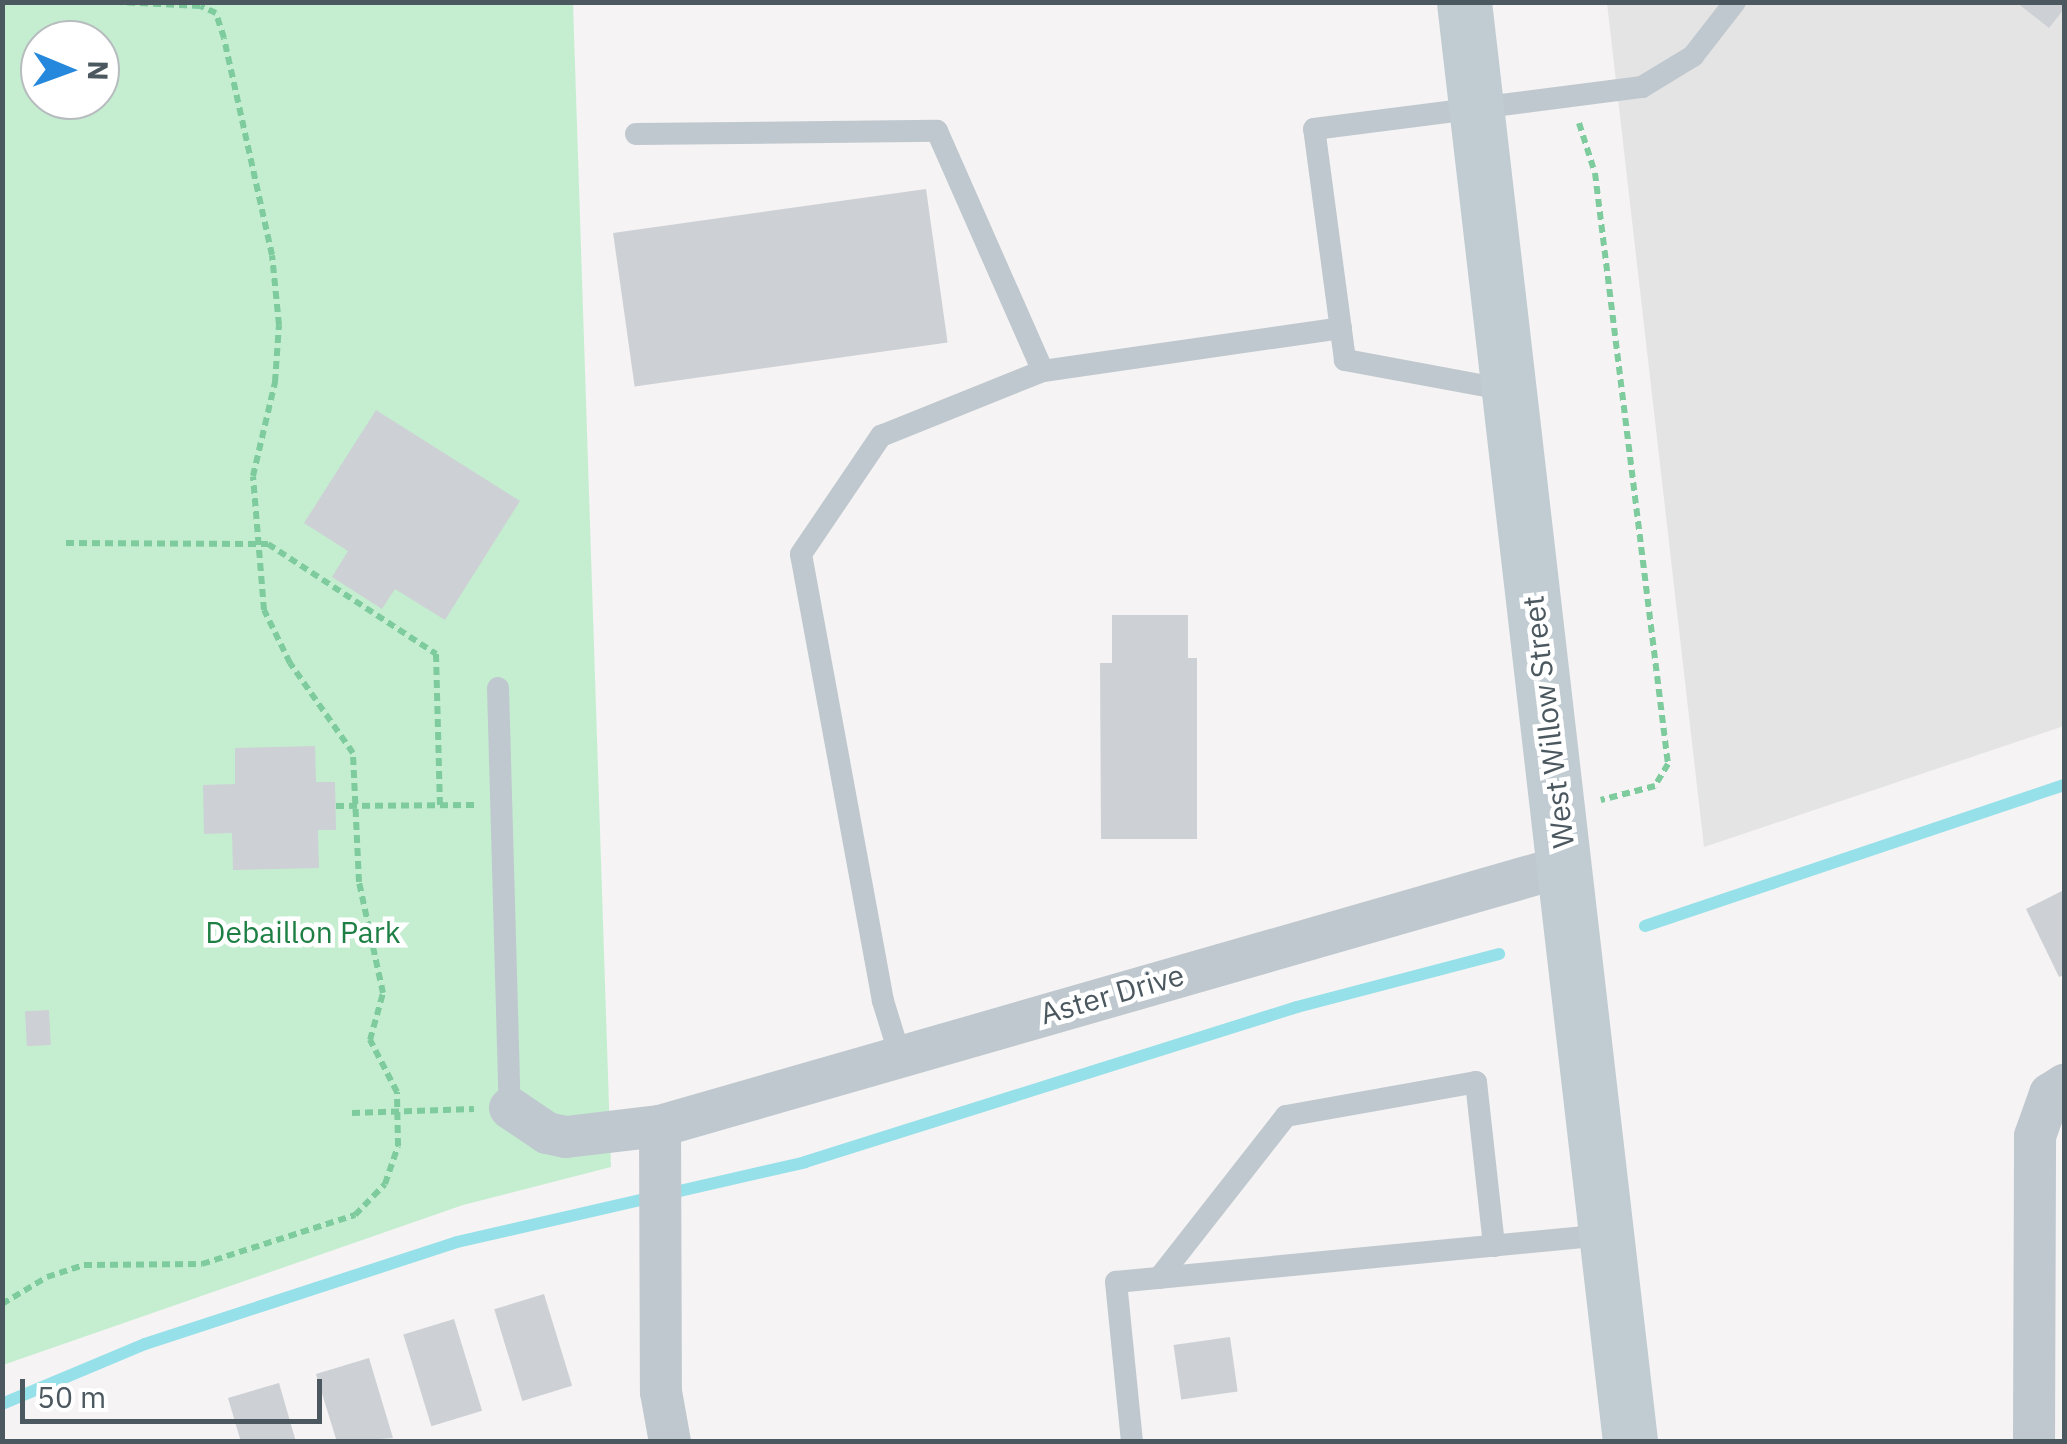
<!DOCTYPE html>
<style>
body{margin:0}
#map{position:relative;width:2067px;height:1444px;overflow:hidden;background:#f5f3f3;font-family:"IBM Plex Sans",sans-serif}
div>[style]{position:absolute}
.education>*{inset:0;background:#e5e4e4}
.green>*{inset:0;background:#c5eed1}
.stream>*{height:12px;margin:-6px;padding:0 6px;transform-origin:6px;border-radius:6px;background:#95e0e9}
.building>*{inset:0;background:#cdd0d4;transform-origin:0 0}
.path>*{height:6px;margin-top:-3px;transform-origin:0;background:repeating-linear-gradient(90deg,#7ecb9d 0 8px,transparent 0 13px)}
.lane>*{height:22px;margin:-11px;padding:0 11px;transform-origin:11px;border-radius:11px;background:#bfc8ce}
.street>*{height:42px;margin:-21px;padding:0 21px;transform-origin:21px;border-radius:21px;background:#bfc8ce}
.secondary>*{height:55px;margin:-27.5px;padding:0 27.5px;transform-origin:27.5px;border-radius:27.5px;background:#c0cbd2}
span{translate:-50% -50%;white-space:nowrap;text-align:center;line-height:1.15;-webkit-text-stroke:9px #fff;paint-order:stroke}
.street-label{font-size:30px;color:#4b585f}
.park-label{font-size:30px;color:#1d7f44}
.frame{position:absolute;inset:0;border:5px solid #4b585f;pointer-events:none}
.north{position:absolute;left:20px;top:20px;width:100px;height:100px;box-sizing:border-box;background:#fff;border:2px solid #b7bcbf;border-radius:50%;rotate:91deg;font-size:28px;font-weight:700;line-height:40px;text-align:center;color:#4b585f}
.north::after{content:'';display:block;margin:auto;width:35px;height:45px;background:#2588dc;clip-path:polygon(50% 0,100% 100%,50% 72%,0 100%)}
.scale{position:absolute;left:20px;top:1379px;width:302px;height:45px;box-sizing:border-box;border:5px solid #4b585f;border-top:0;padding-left:12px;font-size:30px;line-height:35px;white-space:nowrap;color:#4b585f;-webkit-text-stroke:8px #fff;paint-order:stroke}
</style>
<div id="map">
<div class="education">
<div style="clip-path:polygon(1607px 3px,2064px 3px,2064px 726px,1704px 847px)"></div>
</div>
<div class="green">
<div style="clip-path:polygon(evenodd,3px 3px,573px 3px,611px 1167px,463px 1205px,3px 1365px,3px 3px,40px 40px,100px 40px,100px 100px,40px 100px,40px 40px)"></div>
</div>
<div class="stream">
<div style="left:1645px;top:926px;width:442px;rotate:-18.6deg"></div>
<div style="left:2px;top:1404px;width:155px;rotate:-22.8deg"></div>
<div style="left:145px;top:1344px;width:328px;rotate:-18.1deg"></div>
<div style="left:457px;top:1242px;width:357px;rotate:-12.9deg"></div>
<div style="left:805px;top:1162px;width:516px;rotate:-17.49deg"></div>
<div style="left:1297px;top:1007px;width:209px;rotate:-14.7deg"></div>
</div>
<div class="building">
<div style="clip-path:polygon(2016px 2px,2064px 2px,2064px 9px,2049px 28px)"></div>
<div style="left:926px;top:189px;width:155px;height:316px;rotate:82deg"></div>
<div style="clip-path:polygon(376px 410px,520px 501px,445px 620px,395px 589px,382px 609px,332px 577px,348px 551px,304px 523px)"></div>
<div style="clip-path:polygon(1112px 615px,1188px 615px,1188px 658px,1197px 658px,1197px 839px,1101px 839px,1100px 663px,1112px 663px)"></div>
<div style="clip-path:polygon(315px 746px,316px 782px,335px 782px,336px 830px,318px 830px,319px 868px,233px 870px,232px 833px,204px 834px,203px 785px,235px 784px,235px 748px)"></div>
<div style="clip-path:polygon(2064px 890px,2064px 975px,2059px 977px,2026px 909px)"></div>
<div style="left:49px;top:1010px;width:35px;height:24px;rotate:87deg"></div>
<div style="left:544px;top:1294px;width:96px;height:52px;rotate:73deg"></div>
<div style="left:454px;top:1319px;width:96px;height:53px;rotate:73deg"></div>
<div style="left:1230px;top:1337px;width:55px;height:57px;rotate:82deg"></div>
<div style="clip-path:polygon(369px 1358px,393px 1438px,337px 1442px,316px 1374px)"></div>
<div style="clip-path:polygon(279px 1383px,296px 1442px,241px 1442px,228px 1398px)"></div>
</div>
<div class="path">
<div style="left:1579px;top:123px;width:52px;rotate:72.3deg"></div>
<div style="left:1595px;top:173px;width:595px;rotate:82.96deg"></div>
<div style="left:1668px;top:764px;width:26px;rotate:121deg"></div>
<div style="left:1655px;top:786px;width:56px;rotate:165.5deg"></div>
<div style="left:66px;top:543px;width:202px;rotate:0.3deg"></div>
<div style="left:268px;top:544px;width:201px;rotate:33.2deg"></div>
<div style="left:436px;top:654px;width:151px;rotate:88.5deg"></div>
<div style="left:336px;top:806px;width:138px;rotate:-0.4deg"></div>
<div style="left:352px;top:1113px;width:122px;rotate:-1.9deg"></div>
<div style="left:2px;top:1304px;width:52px;rotate:-31deg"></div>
<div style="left:47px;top:1277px;width:39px;rotate:-18deg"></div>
<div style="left:84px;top:1265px;width:118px;rotate:-0.5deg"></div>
<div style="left:202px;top:1264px;width:161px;rotate:-17.8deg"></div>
<div style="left:355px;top:1215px;width:43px;rotate:-45.9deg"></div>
<div style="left:385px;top:1184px;width:40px;rotate:-71.1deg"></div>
<div style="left:398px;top:1146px;width:54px;rotate:-91.1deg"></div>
<div style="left:397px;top:1092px;width:59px;rotate:-117.4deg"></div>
<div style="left:370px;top:1040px;width:49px;rotate:-74.5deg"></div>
<div style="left:383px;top:993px;width:114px;rotate:-102.2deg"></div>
<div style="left:359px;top:882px;width:129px;rotate:-92.7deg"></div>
<div style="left:353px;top:753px;width:110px;rotate:-125deg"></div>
<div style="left:290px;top:663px;width:59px;rotate:-116.1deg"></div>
<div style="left:264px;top:610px;width:134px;rotate:-94.7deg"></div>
<div style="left:253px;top:476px;width:97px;rotate:-76.8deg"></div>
<div style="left:275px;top:382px;width:57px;rotate:-86deg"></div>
<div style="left:279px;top:325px;width:70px;rotate:-95.7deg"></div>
<div style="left:272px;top:255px;width:222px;rotate:-102.5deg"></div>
<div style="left:224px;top:38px;width:26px;rotate:-108deg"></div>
<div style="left:216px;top:13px;width:17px;rotate:-156deg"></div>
<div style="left:200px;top:6px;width:82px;rotate:-177.2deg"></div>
</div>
<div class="lane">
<div style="left:636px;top:134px;width:301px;rotate:-0.6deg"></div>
<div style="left:937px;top:131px;width:262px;rotate:66.2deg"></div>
<div style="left:1507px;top:390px;width:165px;rotate:-169.5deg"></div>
<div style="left:1345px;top:360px;width:233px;rotate:-97.6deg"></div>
<div style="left:1314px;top:129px;width:331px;rotate:-7.3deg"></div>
<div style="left:1642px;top:87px;width:60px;rotate:-31.3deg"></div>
<div style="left:1693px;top:56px;width:68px;rotate:-52.1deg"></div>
<div style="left:498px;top:688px;width:420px;rotate:88.4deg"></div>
<div style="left:900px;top:1056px;width:58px;rotate:-107.2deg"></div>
<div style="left:883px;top:1001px;width:454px;rotate:-100.4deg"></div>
<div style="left:801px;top:554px;width:143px;rotate:-55.9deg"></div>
<div style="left:881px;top:436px;width:175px;rotate:-21.9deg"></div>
<div style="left:1043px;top:371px;width:301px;rotate:-8.2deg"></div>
<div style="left:1159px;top:1278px;width:206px;rotate:-51.9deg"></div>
<div style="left:1286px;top:1116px;width:193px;rotate:-10.1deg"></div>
<div style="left:1476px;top:1082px;width:165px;rotate:83.7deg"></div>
<div style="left:1132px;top:1442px;width:161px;rotate:-95.7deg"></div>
<div style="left:1116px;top:1282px;width:492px;rotate:-5.5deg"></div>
</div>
<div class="street">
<div style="left:510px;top:1108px;width:45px;rotate:34deg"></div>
<div style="left:547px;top:1133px;width:19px;rotate:12deg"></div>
<div style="left:566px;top:1137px;width:95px;rotate:-6.7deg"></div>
<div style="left:660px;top:1126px;width:942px;rotate:-16.03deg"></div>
<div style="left:660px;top:1126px;width:266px;rotate:89.8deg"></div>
<div style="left:661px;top:1392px;width:51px;rotate:79.8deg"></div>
<div style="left:2034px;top:1442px;width:306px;rotate:-89.8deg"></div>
<div style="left:2035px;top:1136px;width:45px;rotate:-70.3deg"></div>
<div style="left:2050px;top:1094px;width:17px;rotate:-33deg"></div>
</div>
<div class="secondary">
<div style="left:1464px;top:2px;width:1450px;rotate:83.42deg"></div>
</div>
<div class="street-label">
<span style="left:1548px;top:722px;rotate:-97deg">West Willow Street</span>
<span style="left:1112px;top:994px;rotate:-16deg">Aster Drive</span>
</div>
<div class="park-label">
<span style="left:303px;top:932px">Debaillon Park</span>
</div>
<div class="frame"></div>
<div class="north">N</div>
<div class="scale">50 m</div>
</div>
